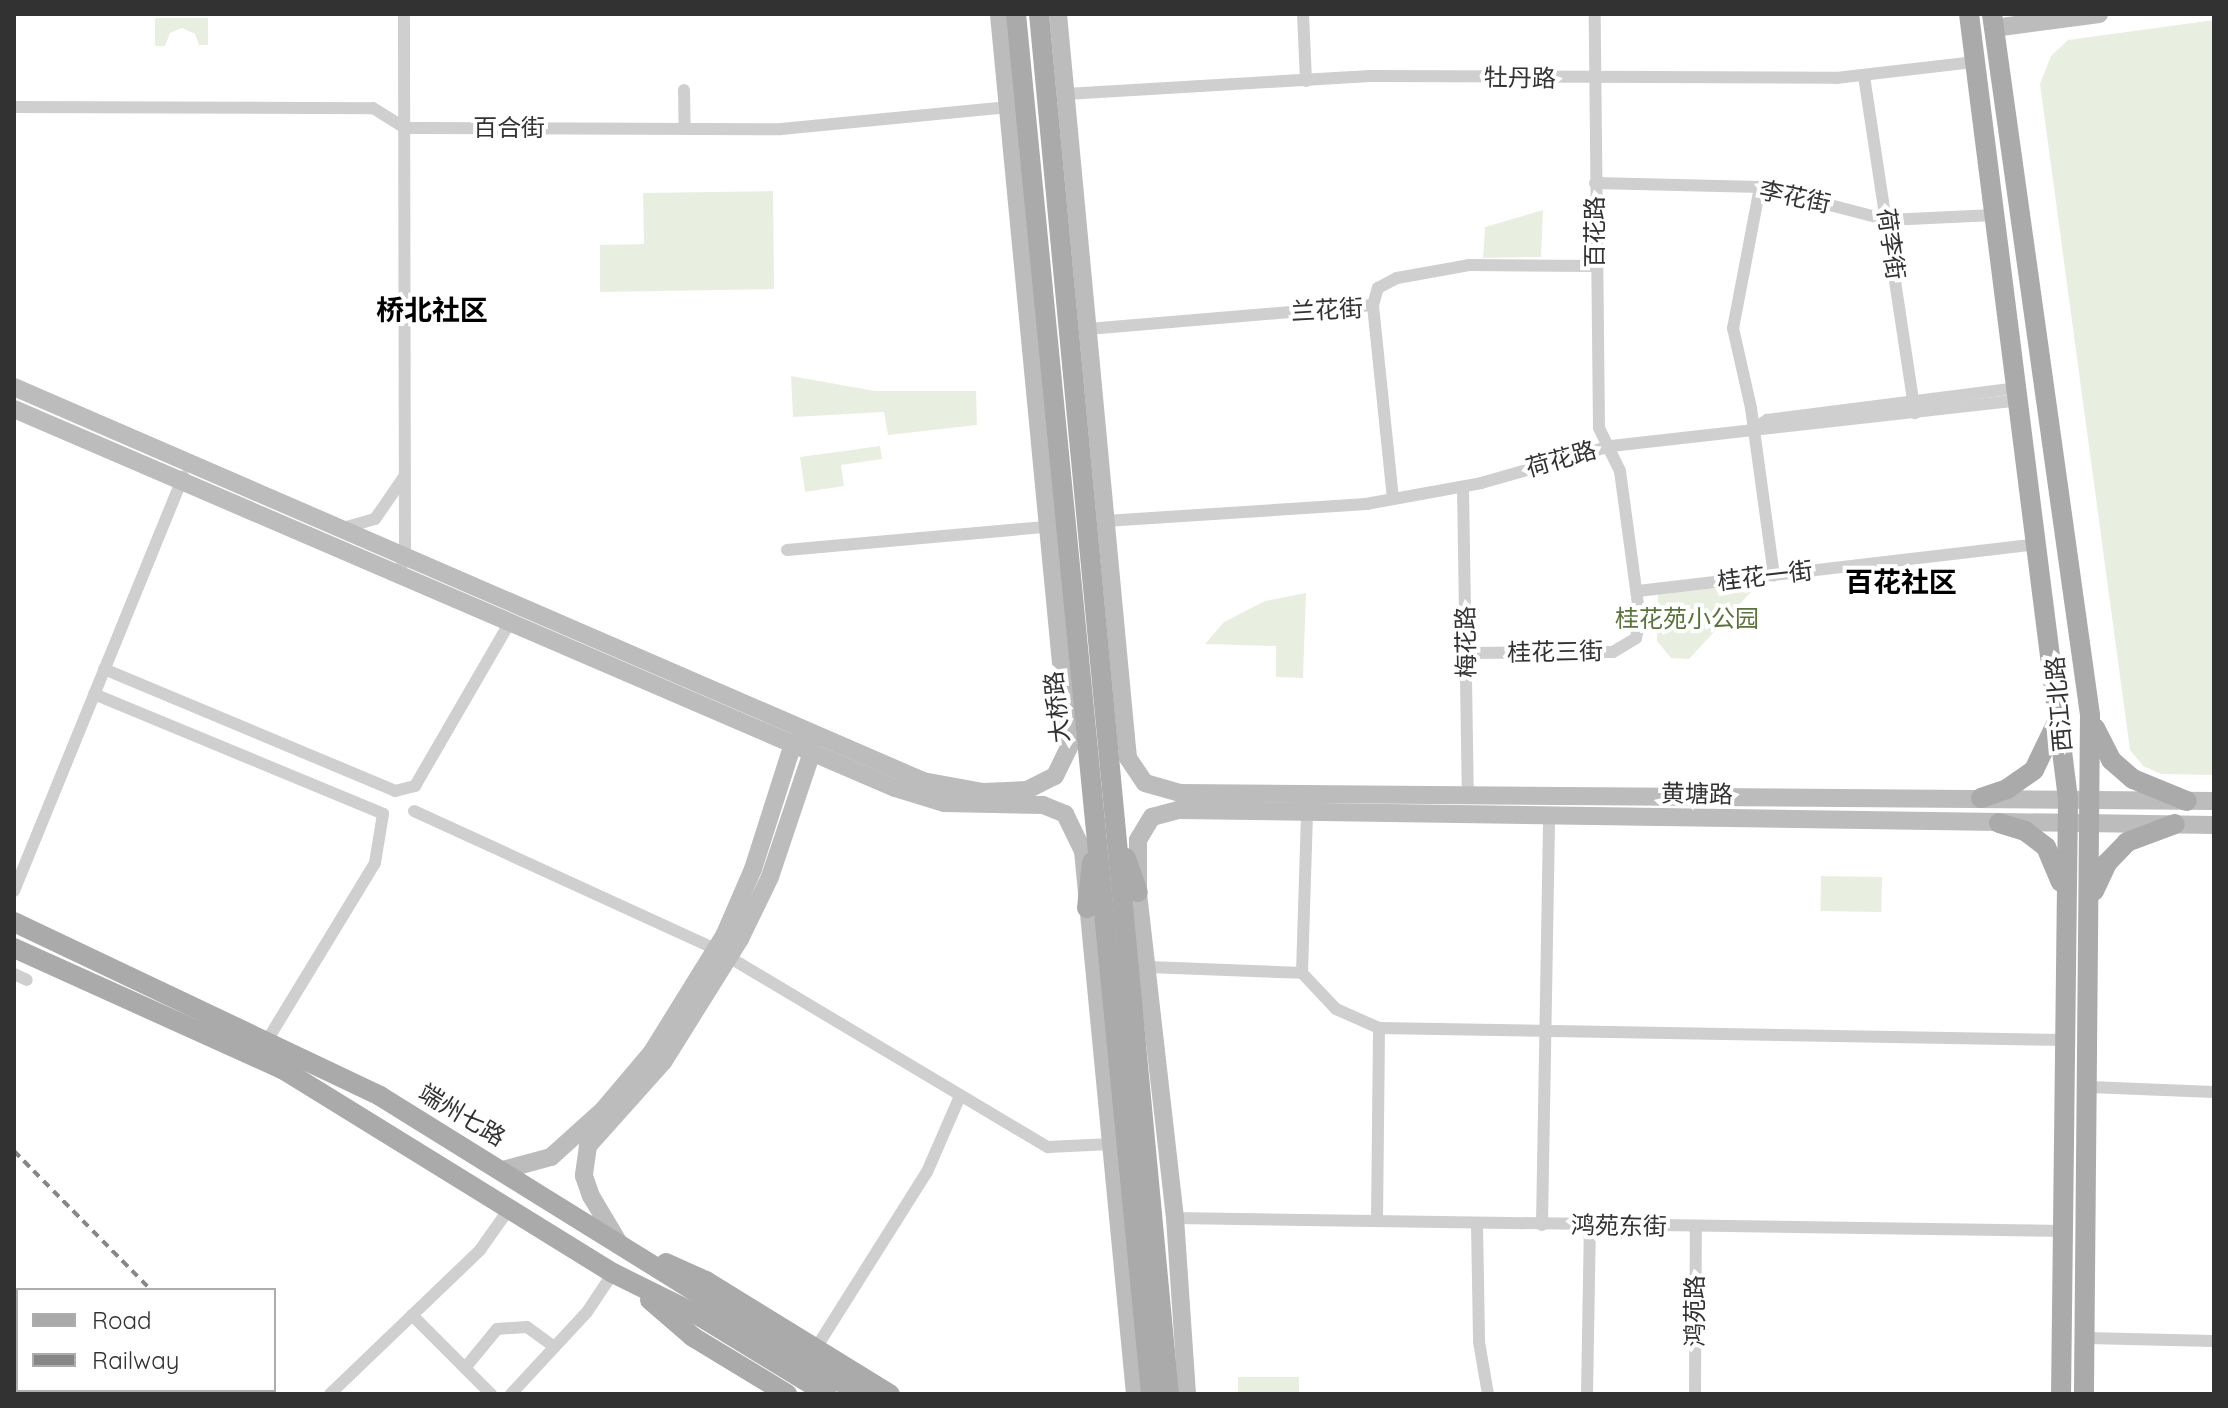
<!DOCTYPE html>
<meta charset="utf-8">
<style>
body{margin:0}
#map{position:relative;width:2228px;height:1408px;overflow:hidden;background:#fff;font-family:Quicksand,"Noto Sans SC",sans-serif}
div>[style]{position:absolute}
.green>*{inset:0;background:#e9efe0;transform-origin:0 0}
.street>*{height:12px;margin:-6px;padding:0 6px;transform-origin:6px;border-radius:6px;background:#cfcfcf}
.secondary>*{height:18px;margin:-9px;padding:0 9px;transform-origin:9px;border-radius:9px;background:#bcbcbc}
.primary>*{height:20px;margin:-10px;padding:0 10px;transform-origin:10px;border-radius:10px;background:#aaa}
.rail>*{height:4px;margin-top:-2px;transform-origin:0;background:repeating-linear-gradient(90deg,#878787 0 8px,transparent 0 14px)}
span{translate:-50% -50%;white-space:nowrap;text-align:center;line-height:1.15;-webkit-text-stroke:8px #fff;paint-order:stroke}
.street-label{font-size:24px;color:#323232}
.park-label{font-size:24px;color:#5a723b}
.quarter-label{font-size:28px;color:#000;font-weight:700}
.frame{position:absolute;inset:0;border:16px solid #323232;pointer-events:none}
.legend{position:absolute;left:16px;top:1288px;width:260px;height:104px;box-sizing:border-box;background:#fff;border:2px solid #adadad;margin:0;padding:10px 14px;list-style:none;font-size:24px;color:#323232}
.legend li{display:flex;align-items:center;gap:16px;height:40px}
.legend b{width:40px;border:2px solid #adadad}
</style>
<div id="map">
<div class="green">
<div style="clip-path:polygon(155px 18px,208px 18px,208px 45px,199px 45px,195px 34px,182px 28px,170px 33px,165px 46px,155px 46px)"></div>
<div style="clip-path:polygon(2214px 20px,2214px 775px,2161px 774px,2143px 766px,2130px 750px,2040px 84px,2051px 56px,2068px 40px)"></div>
<div style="clip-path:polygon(773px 191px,774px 289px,600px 292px,600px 245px,644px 244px,643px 193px)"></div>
<div style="clip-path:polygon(1543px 210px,1541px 257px,1483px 258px,1485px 227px)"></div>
<div style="clip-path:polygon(791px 376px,875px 391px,976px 391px,977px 425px,888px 435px,884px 412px,793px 417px)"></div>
<div style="clip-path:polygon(880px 446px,882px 459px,841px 465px,844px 486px,805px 492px,800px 457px)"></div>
<div style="clip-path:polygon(1762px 580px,1689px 659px,1671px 658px,1657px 641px,1658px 593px)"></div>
<div style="clip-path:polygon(1306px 593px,1303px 678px,1276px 677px,1276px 646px,1205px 644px,1224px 622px,1265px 601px)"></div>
<div style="left:1821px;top:876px;width:61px;height:35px;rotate:1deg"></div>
<div style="left:1238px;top:1377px;width:61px;height:17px"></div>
</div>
<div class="street">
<div style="left:1303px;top:14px;width:67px;rotate:87.4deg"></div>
<div style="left:1864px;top:76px;width:341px;rotate:81.4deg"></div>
<div style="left:684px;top:90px;width:39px;rotate:89deg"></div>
<div style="left:1066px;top:94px;width:305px;rotate:-3.4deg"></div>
<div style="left:1370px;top:76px;width:466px;rotate:0.2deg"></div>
<div style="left:1836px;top:78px;width:140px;rotate:-6.6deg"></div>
<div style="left:14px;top:107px;width:359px;rotate:0.2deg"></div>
<div style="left:373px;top:108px;width:38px;rotate:32deg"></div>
<div style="left:405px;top:128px;width:376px;rotate:0.2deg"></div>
<div style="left:781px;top:129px;width:229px;rotate:-5.5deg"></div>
<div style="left:1595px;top:183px;width:165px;rotate:1.4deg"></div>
<div style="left:1760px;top:187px;width:132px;rotate:14.5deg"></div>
<div style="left:1888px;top:220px;width:106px;rotate:-2.7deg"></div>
<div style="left:1760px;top:187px;width:144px;rotate:100.8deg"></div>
<div style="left:1733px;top:328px;width:82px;rotate:77.3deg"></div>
<div style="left:1751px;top:408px;width:169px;rotate:82.2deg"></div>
<div style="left:1088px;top:329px;width:286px;rotate:-4.8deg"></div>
<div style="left:1754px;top:429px;width:16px;rotate:-35deg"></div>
<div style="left:1767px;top:420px;width:251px;rotate:-7.3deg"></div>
<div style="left:1463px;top:487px;width:309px;rotate:89.1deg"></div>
<div style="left:1393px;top:499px;width:195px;rotate:-95.9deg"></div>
<div style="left:1373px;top:305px;width:18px;rotate:-74deg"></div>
<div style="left:1378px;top:288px;width:21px;rotate:-28deg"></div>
<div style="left:1397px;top:278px;width:73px;rotate:-10.2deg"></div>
<div style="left:1469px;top:265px;width:125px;rotate:0.5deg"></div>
<div style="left:1105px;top:521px;width:262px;rotate:-3.7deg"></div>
<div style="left:1366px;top:504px;width:117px;rotate:-10.3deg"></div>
<div style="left:1481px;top:483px;width:135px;rotate:-15.9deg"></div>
<div style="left:1611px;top:446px;width:410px;rotate:-6.4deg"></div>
<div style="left:343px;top:528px;width:33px;rotate:-16deg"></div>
<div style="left:375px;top:519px;width:51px;rotate:-55.4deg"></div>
<div style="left:787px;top:550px;width:260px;rotate:-5.1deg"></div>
<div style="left:398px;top:574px;width:18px;rotate:-68deg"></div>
<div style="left:405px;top:557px;width:543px;rotate:-90.11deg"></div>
<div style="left:1638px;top:591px;width:401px;rotate:-6.7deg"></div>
<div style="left:1466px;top:653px;width:147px;rotate:-0.4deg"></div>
<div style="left:1613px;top:652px;width:27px;rotate:-31deg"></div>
<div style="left:1636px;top:638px;width:19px;rotate:-78deg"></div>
<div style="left:1640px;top:619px;width:149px;rotate:-97.7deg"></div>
<div style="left:1620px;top:471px;width:48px;rotate:-116deg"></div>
<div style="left:1599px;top:428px;width:414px;rotate:-90.6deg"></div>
<div style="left:104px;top:669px;width:316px;rotate:22.7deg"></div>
<div style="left:395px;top:791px;width:21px;rotate:-14deg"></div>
<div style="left:415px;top:786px;width:190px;rotate:-59.9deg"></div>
<div style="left:94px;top:694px;width:313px;rotate:22.5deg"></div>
<div style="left:383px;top:814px;width:50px;rotate:99.3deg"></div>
<div style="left:375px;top:863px;width:206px;rotate:121.3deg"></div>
<div style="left:414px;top:811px;width:333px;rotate:24.6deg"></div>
<div style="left:717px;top:950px;width:385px;rotate:30.8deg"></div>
<div style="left:1048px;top:1147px;width:63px;rotate:-2.7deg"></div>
<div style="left:14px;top:891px;width:448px;rotate:-67.8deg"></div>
<div style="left:1149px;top:967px;width:153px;rotate:2.2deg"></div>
<div style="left:1302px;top:973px;width:50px;rotate:46.6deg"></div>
<div style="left:1336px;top:1009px;width:47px;rotate:23.8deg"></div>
<div style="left:1379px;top:1028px;width:687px;rotate:1deg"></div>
<div style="left:1302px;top:973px;width:160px;rotate:-88.2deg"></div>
<div style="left:14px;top:974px;width:14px;rotate:25deg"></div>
<div style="left:2089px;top:1087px;width:125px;rotate:2.3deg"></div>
<div style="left:1175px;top:1218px;width:889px;rotate:0.84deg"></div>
<div style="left:1377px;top:1221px;width:193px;rotate:-89.4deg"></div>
<div style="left:1477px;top:1224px;width:118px;rotate:89deg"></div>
<div style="left:1479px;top:1342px;width:53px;rotate:80.2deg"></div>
<div style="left:1542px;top:1225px;width:409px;rotate:-89deg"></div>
<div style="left:412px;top:1315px;width:112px;rotate:45deg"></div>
<div style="left:2086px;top:1338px;width:128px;rotate:1.3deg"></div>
<div style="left:816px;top:1348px;width:208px;rotate:-57.8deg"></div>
<div style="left:927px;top:1172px;width:83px;rotate:-66.5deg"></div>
<div style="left:465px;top:1368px;width:50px;rotate:-50.6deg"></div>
<div style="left:497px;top:1329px;width:30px;rotate:-4deg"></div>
<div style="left:527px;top:1327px;width:34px;rotate:36deg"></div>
<div style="left:330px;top:1394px;width:208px;rotate:-43.8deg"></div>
<div style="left:480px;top:1250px;width:54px;rotate:-54.8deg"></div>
<div style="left:511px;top:1394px;width:112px;rotate:-47.2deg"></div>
<div style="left:587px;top:1312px;width:47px;rotate:-56.3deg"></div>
<div style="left:1587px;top:1394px;width:168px;rotate:-89deg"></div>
<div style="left:1695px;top:1394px;width:167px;rotate:-89.7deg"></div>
</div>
<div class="secondary">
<div style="left:1058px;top:14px;width:727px;rotate:84.63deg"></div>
<div style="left:1126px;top:738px;width:20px;rotate:84deg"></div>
<div style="left:1128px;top:758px;width:30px;rotate:56deg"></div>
<div style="left:1145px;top:783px;width:36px;rotate:16deg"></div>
<div style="left:1180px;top:793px;width:1034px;rotate:0.44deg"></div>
<div style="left:1994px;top:28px;width:106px;rotate:-7.6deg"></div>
<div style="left:14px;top:387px;width:991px;rotate:23.43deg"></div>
<div style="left:923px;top:781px;width:61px;rotate:10.4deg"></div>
<div style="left:983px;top:792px;width:44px;rotate:-2.6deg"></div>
<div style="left:1027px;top:790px;width:31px;rotate:-27deg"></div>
<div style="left:1055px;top:776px;width:32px;rotate:-64deg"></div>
<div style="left:1069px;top:747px;width:736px;rotate:-95.46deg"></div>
<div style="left:14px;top:409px;width:959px;rotate:23.28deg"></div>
<div style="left:895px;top:788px;width:51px;rotate:17deg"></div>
<div style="left:944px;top:803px;width:99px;rotate:1.2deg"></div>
<div style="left:1043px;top:805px;width:24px;rotate:22deg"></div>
<div style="left:1065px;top:814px;width:41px;rotate:64.1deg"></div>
<div style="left:1083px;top:851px;width:545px;rotate:84.53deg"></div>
<div style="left:503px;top:1170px;width:50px;rotate:-15.2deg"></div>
<div style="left:551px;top:1157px;width:70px;rotate:-42.1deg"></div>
<div style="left:603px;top:1110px;width:76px;rotate:-49.8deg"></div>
<div style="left:652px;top:1052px;width:137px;rotate:-58.2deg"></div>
<div style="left:724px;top:936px;width:73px;rotate:-66.6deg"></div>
<div style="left:753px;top:869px;width:131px;rotate:-72.3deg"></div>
<div style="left:793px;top:744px;width:19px;rotate:-35deg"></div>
<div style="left:809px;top:733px;width:19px;rotate:81deg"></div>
<div style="left:812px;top:752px;width:132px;rotate:108.6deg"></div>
<div style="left:770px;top:877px;width:69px;rotate:115.8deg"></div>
<div style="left:740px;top:939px;width:145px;rotate:122deg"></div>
<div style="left:663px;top:1062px;width:113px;rotate:131.8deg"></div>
<div style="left:588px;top:1146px;width:30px;rotate:98deg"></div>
<div style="left:584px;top:1176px;width:21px;rotate:71deg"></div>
<div style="left:591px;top:1196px;width:55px;rotate:59.2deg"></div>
<div style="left:1187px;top:1394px;width:176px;rotate:-93.9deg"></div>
<div style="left:1175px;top:1218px;width:328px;rotate:-96.5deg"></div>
<div style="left:1138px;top:892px;width:52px;rotate:-90deg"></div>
<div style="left:1138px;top:840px;width:27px;rotate:-59deg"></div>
<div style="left:1152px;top:817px;width:28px;rotate:-15deg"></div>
<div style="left:1179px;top:810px;width:1035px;rotate:0.83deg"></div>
</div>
<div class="primary">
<div style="left:1016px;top:14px;width:1387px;rotate:84.41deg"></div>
<div style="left:1039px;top:14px;width:1386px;rotate:84.62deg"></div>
<div style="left:1969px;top:14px;width:791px;rotate:82.81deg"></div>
<div style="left:2068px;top:799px;width:595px;rotate:90.67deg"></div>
<div style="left:1992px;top:14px;width:708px;rotate:82.04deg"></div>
<div style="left:2090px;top:715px;width:679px;rotate:90.51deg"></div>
<div style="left:2095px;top:728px;width:36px;rotate:63deg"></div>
<div style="left:2111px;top:760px;width:29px;rotate:41deg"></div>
<div style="left:2133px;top:779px;width:58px;rotate:22.2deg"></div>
<div style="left:1981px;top:798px;width:28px;rotate:-19deg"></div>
<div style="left:2007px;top:789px;width:33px;rotate:-35deg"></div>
<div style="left:2034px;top:770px;width:53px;rotate:-64.4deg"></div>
<div style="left:1999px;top:823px;width:27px;rotate:17deg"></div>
<div style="left:2025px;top:831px;width:26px;rotate:37deg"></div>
<div style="left:2046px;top:847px;width:38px;rotate:67deg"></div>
<div style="left:1126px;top:858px;width:36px;rotate:71deg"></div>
<div style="left:2094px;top:891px;width:31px;rotate:-65deg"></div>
<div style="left:2107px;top:863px;width:29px;rotate:-46deg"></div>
<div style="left:2127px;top:842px;width:51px;rotate:-20.6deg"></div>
<div style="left:1087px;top:908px;width:46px;rotate:-83.8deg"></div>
<div style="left:14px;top:922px;width:405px;rotate:25.4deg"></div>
<div style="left:380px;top:1096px;width:565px;rotate:31.83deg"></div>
<div style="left:14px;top:948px;width:296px;rotate:24.3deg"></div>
<div style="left:284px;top:1070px;width:387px;rotate:31.7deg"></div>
<div style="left:613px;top:1273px;width:93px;rotate:26.3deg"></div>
<div style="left:696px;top:1314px;width:153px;rotate:31.4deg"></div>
<div style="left:666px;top:1263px;width:44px;rotate:24.2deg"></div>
<div style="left:706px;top:1281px;width:216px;rotate:31.6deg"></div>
<div style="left:650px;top:1300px;width:57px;rotate:40.7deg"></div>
<div style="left:693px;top:1337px;width:110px;rotate:31.2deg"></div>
</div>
<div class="rail">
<div style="left:14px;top:1151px;width:195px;rotate:45.4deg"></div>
<div style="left:249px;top:1390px;width:6px;rotate:45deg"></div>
</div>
<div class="street-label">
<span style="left:1520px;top:78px;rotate:1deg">牡丹路</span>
<span style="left:509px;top:128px">百合街</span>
<span style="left:1795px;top:197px;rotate:12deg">李花街</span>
<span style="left:1595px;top:232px;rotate:-90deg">百花路</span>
<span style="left:1891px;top:244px;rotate:82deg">荷李街</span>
<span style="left:1327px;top:310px;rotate:-3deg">兰花街</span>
<span style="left:1561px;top:459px;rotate:-16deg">荷花路</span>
<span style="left:1765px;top:576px;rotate:-7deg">桂花一街</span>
<span style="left:1466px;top:642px;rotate:-91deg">梅花路</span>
<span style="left:1555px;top:652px;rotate:-1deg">桂花三街</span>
<span style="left:2059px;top:704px;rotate:-95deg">西江北路</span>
<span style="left:1057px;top:707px;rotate:-96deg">大桥路</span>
<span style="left:1697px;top:794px;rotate:1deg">黄塘路</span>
<span style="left:462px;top:1115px;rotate:31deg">端州七路</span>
<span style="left:1619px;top:1226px;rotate:1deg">鸿苑东街</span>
<span style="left:1695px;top:1311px;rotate:-90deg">鸿苑路</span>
</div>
<div class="park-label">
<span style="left:1687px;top:619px">桂花苑小公园</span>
</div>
<div class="quarter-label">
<span style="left:432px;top:310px">桥北社区</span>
<span style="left:1901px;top:582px">百花社区</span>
</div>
<div class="frame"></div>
<ul class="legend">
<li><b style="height:10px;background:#aaa"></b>Road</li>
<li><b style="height:10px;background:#878787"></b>Railway</li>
</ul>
</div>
